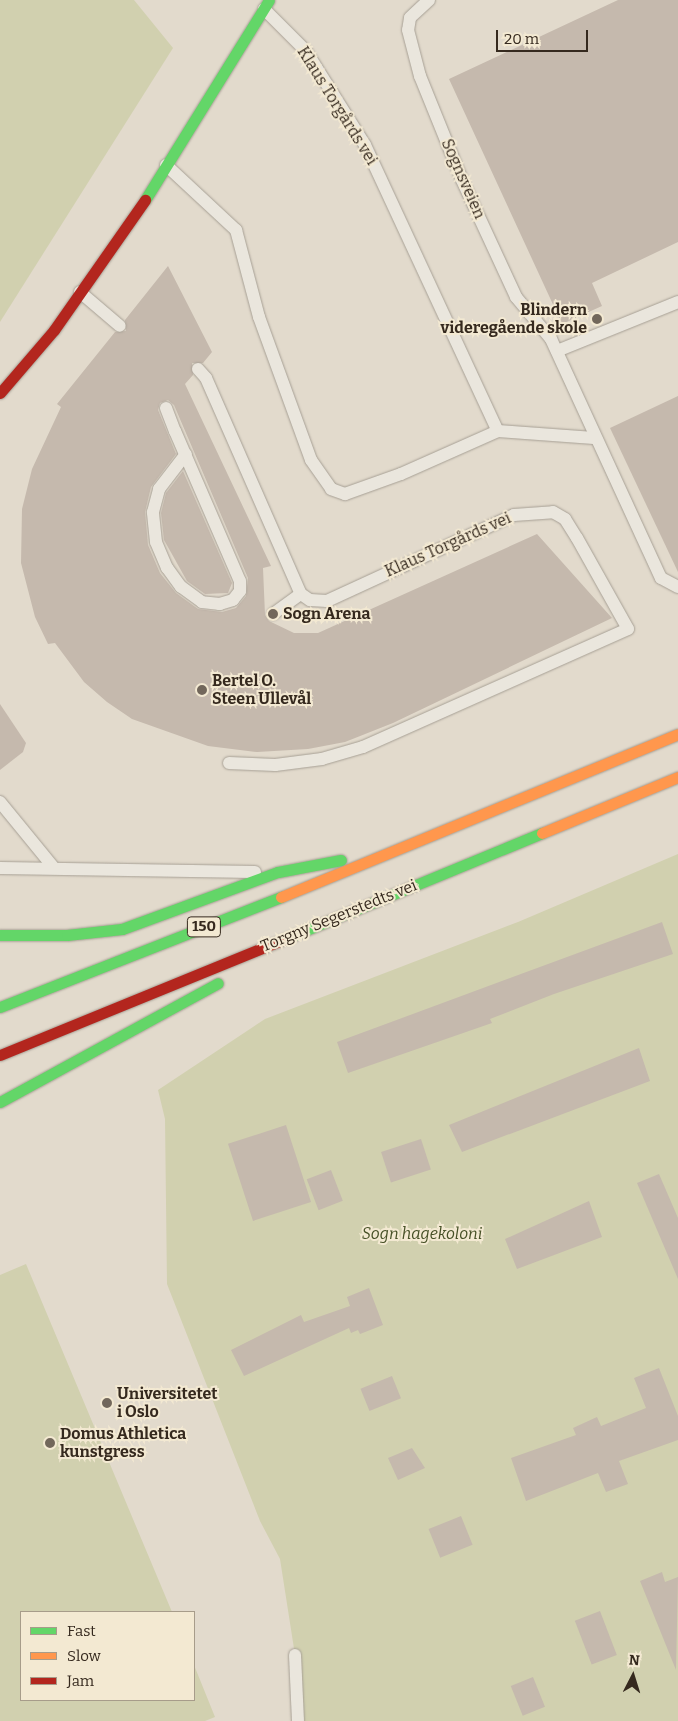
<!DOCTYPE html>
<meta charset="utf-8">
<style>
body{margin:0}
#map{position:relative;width:678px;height:1721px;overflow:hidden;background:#e2dacc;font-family:Bitter,serif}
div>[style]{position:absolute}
.green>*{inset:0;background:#d1d0af}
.building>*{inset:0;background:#c5b9ad;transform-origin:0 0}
.roads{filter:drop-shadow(0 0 1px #a7a095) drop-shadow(0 0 1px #a7a095)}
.lane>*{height:12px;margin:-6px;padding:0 6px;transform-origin:6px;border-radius:6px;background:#eae6dd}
.fast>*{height:11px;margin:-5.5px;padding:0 5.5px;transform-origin:5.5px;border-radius:5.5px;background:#63d668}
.slow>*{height:11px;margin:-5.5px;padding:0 5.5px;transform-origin:5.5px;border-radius:5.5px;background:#ff974d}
.jam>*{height:11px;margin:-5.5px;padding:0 5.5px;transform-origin:5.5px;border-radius:5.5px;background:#b3261e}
.dots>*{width:14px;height:14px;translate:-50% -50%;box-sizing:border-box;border:2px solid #f3e9d2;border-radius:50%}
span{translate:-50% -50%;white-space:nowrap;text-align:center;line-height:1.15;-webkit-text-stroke:4px #f3e9d2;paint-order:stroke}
.shield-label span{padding:1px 4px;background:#f3e9d2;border:1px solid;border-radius:4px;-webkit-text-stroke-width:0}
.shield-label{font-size:15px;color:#35291e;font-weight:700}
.street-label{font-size:16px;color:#35291e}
.poi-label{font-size:16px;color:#35291e;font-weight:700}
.right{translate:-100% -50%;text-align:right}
.left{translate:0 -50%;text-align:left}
.park-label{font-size:16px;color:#465026;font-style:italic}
.legend{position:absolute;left:20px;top:1611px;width:175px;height:90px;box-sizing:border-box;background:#f3e9d2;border:1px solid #a79c8a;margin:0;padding:6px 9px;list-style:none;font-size:15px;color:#35291e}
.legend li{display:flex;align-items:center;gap:10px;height:25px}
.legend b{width:25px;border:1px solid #a79c8a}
.north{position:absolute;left:608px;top:1651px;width:50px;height:50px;-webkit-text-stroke:4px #f3e9d2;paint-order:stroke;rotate:5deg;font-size:14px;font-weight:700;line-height:20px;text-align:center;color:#35291e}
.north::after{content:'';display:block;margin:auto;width:18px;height:22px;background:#35291e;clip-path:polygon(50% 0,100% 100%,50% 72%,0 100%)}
.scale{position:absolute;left:496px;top:30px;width:92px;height:22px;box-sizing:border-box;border:2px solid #35291e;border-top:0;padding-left:6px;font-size:15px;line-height:18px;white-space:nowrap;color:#35291e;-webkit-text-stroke:4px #f3e9d2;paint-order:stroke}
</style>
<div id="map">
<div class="green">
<div style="clip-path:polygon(0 0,134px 0,173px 48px,0 322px)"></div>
<div style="clip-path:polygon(678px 854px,678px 1721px,300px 1721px,295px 1655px,280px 1559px,260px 1521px,167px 1284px,165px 1119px,158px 1090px,265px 1019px,518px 922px)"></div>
<div style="clip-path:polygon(26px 1264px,172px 1612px,21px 1612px,21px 1700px,194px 1700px,194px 1665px,215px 1717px,205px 1721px,0 1721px,0 1275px)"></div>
</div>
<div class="building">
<div style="clip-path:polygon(618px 0,678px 0,678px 242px,592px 283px,602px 306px,562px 324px,449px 79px)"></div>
<div style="clip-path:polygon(evenodd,168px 266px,212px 352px,203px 363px,192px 363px,193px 375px,185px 384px,271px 566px,263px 568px,265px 615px,269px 621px,294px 633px,318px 633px,537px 534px,612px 618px,393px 723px,345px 742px,308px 749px,257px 752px,208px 746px,132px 719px,107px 702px,84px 682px,55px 643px,48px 644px,35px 617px,21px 563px,22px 509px,32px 469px,61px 407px,57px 404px,115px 332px,126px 331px,125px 320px,168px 266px,168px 400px,174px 405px,248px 578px,246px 596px,236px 608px,222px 612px,198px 609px,176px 593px,160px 573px,148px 545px,145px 512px,151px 487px,176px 454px,158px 410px,160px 403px,168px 400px)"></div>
<div style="clip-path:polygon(678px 396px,678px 572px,610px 428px)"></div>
<div style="clip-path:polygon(183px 471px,232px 583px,228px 593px,205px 594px,187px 581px,164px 540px,161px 513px,166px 493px)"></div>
<div style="clip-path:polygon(0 704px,26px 743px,23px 752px,0 770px)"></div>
<div style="clip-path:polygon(662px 922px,673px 954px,554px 994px,490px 1019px,492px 1023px,348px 1073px,337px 1042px)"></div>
<div style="clip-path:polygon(639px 1048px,650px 1081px,462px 1152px,449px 1125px)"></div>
<div style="left:286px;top:1125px;width:81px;height:61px;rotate:72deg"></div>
<div style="left:421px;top:1139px;width:32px;height:42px;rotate:72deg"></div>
<div style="left:331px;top:1170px;width:33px;height:26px;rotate:69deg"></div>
<div style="clip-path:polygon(659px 1174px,678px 1218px,678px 1279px,637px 1183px)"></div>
<div style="clip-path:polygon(589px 1201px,602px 1237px,517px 1269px,505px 1239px)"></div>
<div style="clip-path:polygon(369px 1288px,383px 1325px,360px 1334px,358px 1330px,351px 1333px,349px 1328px,244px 1376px,231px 1350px,301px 1315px,304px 1322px,350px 1306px,347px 1297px)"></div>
<div style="clip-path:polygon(659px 1368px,678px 1416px,678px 1440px,619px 1461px,628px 1484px,606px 1492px,598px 1473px,526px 1501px,511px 1458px,576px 1435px,573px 1428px,597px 1417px,601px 1426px,646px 1408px,634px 1378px)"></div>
<div style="left:392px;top:1376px;width:24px;height:34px;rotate:68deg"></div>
<div style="clip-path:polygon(412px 1448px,425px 1468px,398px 1480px,388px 1458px)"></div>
<div style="left:461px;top:1516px;width:31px;height:35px;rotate:68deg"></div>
<div style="clip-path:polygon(662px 1572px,665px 1582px,678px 1577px,676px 1670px,640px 1581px)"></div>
<div style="left:600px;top:1611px;width:47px;height:27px;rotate:69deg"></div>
<div style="left:533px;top:1677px;width:32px;height:24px;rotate:68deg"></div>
</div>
<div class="roads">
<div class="lane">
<div style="left:429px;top:0;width:26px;rotate:137deg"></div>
<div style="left:410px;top:18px;width:12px;rotate:99deg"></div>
<div style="left:408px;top:30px;width:48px;rotate:75.4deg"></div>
<div style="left:420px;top:76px;width:112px;rotate:68deg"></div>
<div style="left:462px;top:180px;width:129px;rotate:65.2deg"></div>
<div style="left:516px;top:297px;width:55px;rotate:50.2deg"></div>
<div style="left:551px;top:339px;width:263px;rotate:65.3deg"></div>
<div style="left:661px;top:578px;width:19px;rotate:28deg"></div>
<div style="left:264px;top:9px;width:59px;rotate:45deg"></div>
<div style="left:306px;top:51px;width:111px;rotate:57.9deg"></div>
<div style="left:365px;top:145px;width:315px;rotate:65.1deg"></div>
<div style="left:166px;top:165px;width:96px;rotate:42.9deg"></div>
<div style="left:236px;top:230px;width:90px;rotate:75.2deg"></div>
<div style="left:259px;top:317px;width:152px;rotate:70deg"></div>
<div style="left:311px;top:460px;width:35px;rotate:55deg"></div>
<div style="left:331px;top:489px;width:15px;rotate:20deg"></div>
<div style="left:345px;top:494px;width:59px;rotate:-19.7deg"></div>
<div style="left:401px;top:474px;width:106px;rotate:-23.9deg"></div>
<div style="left:498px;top:431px;width:96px;rotate:4.2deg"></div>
<div style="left:80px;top:292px;width:52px;rotate:40.4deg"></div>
<div style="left:557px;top:351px;width:131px;rotate:-22deg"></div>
<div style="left:198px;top:369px;width:12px;rotate:48deg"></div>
<div style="left:206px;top:378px;width:236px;rotate:66.3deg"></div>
<div style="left:301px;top:594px;width:11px;rotate:34deg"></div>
<div style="left:310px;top:600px;width:17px;rotate:3deg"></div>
<div style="left:327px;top:601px;width:206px;rotate:-24.7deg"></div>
<div style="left:514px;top:515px;width:39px;rotate:-4deg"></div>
<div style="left:553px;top:512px;width:14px;rotate:30deg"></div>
<div style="left:565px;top:519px;width:22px;rotate:58deg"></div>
<div style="left:577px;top:538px;width:104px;rotate:60.7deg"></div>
<div style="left:628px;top:629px;width:290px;rotate:156deg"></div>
<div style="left:363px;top:747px;width:43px;rotate:163.7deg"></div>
<div style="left:322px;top:759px;width:47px;rotate:172.7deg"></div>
<div style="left:275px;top:765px;width:46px;rotate:-177.5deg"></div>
<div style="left:166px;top:408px;width:25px;rotate:69deg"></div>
<div style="left:175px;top:431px;width:163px;rotate:66.6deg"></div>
<div style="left:240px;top:581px;width:10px;rotate:90deg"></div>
<div style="left:240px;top:591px;width:11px;rotate:128deg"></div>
<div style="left:233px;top:600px;width:14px;rotate:163deg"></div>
<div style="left:220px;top:604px;width:18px;rotate:-174deg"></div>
<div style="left:202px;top:602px;width:26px;rotate:-144deg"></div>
<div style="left:181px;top:587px;width:24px;rotate:-126deg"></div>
<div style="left:167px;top:568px;width:28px;rotate:-113deg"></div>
<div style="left:156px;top:542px;width:30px;rotate:-96deg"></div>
<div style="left:153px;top:512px;width:24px;rotate:-75deg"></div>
<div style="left:159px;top:489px;width:44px;rotate:-52.4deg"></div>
<div style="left:273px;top:614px;width:34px;rotate:-36deg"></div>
<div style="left:0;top:802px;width:85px;rotate:50.7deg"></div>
<div style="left:0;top:868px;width:255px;rotate:0.9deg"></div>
<div style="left:295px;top:1655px;width:66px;rotate:87.4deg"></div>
</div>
<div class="fast">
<div style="left:145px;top:200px;width:235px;rotate:-58.2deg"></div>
<div style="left:0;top:935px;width:67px"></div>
<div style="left:67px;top:935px;width:55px;rotate:-6.2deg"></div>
<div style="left:122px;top:929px;width:166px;rotate:-20.1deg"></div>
<div style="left:278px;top:872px;width:64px;rotate:-10.8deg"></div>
<div style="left:287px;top:938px;width:276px;rotate:-22.4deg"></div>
<div style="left:0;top:1007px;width:302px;rotate:-21.4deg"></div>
<div style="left:0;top:1102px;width:248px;rotate:-28.6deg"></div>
</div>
<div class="slow">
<div style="left:542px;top:833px;width:147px;rotate:-22.4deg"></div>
<div style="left:281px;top:897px;width:429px;rotate:-22.3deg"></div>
</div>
<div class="jam">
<div style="left:0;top:393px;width:83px;rotate:-49.4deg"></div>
<div style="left:54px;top:330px;width:159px;rotate:-55deg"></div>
<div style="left:0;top:1055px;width:310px;rotate:-22.2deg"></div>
</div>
</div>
<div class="dots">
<div style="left:597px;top:319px;background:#72675b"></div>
<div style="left:273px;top:614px;background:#72675b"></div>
<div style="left:202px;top:690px;background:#72675b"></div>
<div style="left:107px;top:1403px;background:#72675b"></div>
<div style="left:50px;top:1443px;background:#72675b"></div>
</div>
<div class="shield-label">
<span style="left:204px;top:927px">150</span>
</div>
<div class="street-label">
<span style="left:337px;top:106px;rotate:58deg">Klaus Torgårds vei</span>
<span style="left:463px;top:179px;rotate:66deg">Sognsveien</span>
<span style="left:448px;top:545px;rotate:-24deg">Klaus Torgårds vei</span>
<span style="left:339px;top:916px;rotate:-22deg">Torgny Segerstedts vei</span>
</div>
<div class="poi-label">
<span class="right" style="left:587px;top:319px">Blindern<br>videregående skole</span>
<span class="left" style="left:283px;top:614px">Sogn Arena</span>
<span class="left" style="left:212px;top:690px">Bertel O.<br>Steen Ullevål</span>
<span class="left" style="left:117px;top:1403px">Universitetet<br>i Oslo</span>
<span class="left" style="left:60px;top:1443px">Domus Athletica<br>kunstgress</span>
</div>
<div class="park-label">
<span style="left:422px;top:1234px">Sogn hagekoloni</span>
</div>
<ul class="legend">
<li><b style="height:6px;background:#63d668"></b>Fast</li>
<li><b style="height:6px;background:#ff974d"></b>Slow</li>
<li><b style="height:6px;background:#b3261e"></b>Jam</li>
</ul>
<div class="north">N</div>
<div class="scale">20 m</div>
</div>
